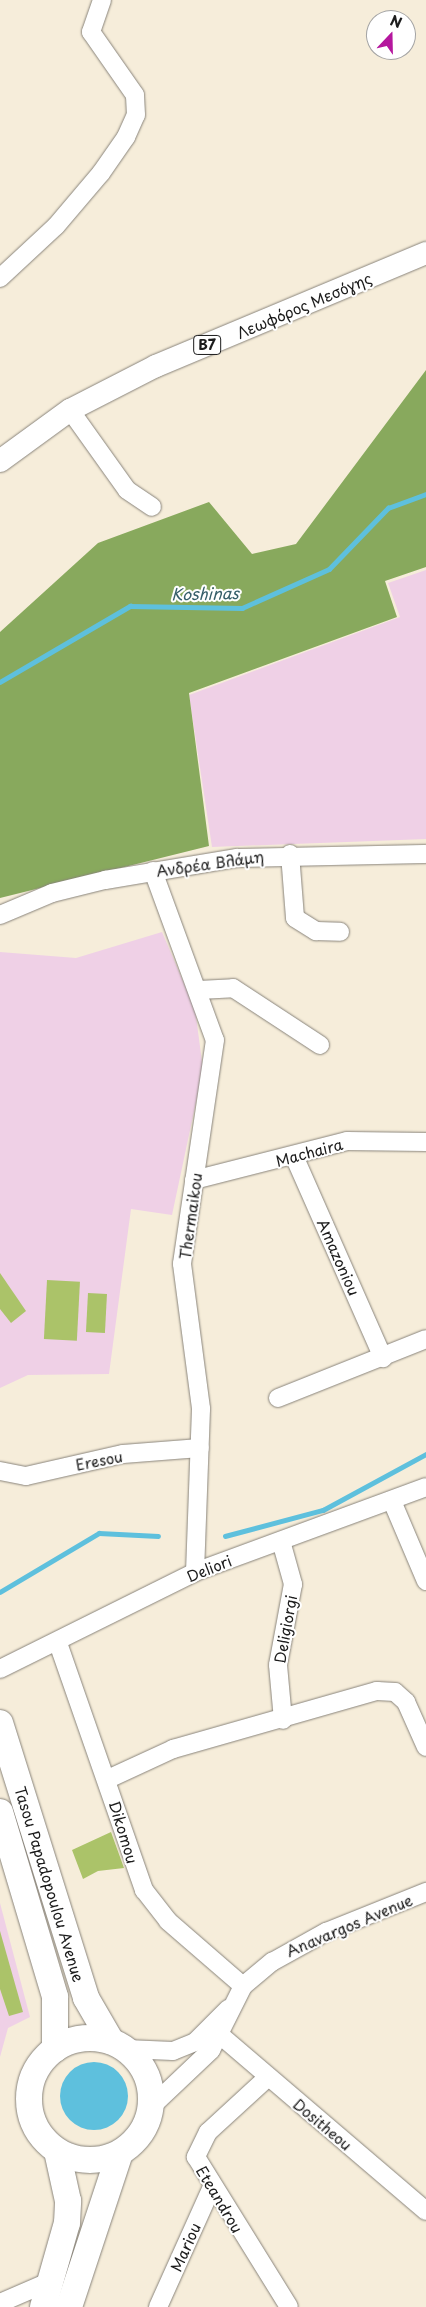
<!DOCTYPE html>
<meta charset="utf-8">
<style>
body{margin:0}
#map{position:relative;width:426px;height:2307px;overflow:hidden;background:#f6edda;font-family:"Playpen Sans",sans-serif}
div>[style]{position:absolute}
.built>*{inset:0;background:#efd0e6}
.green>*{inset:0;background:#abc369;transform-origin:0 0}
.forest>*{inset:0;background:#88a95d}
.water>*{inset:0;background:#5ec0dd}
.round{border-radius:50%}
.stream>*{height:4.5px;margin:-2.25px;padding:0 2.25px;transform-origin:2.25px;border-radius:2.25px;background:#5ec0dd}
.roads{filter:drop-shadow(0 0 1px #89847b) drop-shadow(0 0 1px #89847b)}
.minor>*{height:18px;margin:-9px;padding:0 9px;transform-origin:9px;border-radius:9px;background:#fff}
.major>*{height:22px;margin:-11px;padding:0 11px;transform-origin:11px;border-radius:11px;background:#fff}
.highway>*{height:26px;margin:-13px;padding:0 13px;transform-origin:13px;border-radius:13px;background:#fff}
.highway>.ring{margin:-13px;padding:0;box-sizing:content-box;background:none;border:26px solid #fff;border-radius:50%}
span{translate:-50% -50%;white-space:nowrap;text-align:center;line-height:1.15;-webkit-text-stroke:4px #fff;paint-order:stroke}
.shield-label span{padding:1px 4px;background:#fff;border:1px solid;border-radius:4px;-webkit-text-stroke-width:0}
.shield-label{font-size:14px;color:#1c1c1c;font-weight:700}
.street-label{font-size:15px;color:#1c1c1c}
.water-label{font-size:16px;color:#365e69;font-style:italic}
.north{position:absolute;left:366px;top:10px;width:50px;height:50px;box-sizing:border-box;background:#fff;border:1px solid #a4a4a4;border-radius:50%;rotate:21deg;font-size:14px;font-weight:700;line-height:20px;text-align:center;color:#1c1c1c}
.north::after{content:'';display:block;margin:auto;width:18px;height:22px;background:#b5179e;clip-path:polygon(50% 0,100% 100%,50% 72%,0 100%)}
</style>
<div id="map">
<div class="built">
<div style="clip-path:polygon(426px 570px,426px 839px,212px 847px,189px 695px,400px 617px,388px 583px)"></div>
<div style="clip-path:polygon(162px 932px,195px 1009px,203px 1069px,172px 1215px,131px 1209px,109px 1374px,28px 1375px,0 1388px,0 952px,76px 958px)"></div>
<div style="clip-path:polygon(0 1903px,30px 2017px,8px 2028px,0 2057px)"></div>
</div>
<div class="green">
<div style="clip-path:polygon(0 1273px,26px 1311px,11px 1323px,0 1309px)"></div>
<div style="left:47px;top:1280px;width:33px;height:59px;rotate:3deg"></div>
<div style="left:88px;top:1293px;width:19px;height:39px;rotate:3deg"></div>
<div style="clip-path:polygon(111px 1832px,124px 1868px,98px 1871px,83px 1879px,72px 1850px)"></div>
<div style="clip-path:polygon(0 1931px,23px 2012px,9px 2016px,0 1989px)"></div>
</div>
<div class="forest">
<div style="clip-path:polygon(426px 370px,426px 567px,385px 581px,397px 617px,189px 693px,209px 846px,0 898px,0 632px,98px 543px,209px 502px,252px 554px,296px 544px)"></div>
</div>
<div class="water">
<div class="round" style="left:60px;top:2062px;width:68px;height:68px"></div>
</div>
<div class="stream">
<div style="left:0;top:682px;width:151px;rotate:-30.3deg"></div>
<div style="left:130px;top:606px;width:112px;rotate:1deg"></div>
<div style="left:242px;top:608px;width:95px;rotate:-24.1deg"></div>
<div style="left:329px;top:569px;width:85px;rotate:-46deg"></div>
<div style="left:388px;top:508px;width:40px;rotate:-20.2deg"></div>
<div style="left:225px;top:1536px;width:101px;rotate:-14.9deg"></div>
<div style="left:323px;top:1510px;width:117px;rotate:-28.5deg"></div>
<div style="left:0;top:1592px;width:115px;rotate:-30.8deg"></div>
<div style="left:99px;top:1533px;width:59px;rotate:2.9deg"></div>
</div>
<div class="roads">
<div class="minor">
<div style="left:0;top:278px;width:76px;rotate:-42.9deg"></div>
<div style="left:56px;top:226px;width:70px;rotate:-49.7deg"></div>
<div style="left:101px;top:173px;width:44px;rotate:-55.2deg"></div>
<div style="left:126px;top:137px;width:24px;rotate:-66deg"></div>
<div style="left:136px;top:115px;width:20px;rotate:-93deg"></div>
<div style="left:135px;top:95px;width:77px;rotate:-124.9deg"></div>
<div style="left:91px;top:32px;width:34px;rotate:-71deg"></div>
<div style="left:70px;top:410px;width:98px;rotate:54.5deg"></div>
<div style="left:127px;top:490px;width:30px;rotate:34deg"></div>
<div style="left:290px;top:854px;width:64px;rotate:85.5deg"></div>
<div style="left:295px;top:918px;width:25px;rotate:32deg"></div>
<div style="left:316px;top:931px;width:24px;rotate:2deg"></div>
<div style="left:153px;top:871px;width:180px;rotate:69.9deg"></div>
<div style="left:215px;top:1040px;width:226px;rotate:98.4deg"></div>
<div style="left:182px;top:1264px;width:146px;rotate:82.5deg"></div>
<div style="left:201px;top:1409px;width:163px;rotate:92.1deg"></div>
<div style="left:0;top:915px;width:56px;rotate:-22.9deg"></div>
<div style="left:52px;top:893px;width:55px;rotate:-13.8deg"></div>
<div style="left:105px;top:880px;width:134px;rotate:-9.5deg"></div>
<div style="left:237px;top:858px;width:189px;rotate:-1.2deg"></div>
<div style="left:199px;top:990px;width:34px;rotate:-3deg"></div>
<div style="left:233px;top:988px;width:104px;rotate:33.2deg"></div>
<div style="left:294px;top:1156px;width:221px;rotate:66.2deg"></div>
<div style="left:194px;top:1180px;width:158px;rotate:-14.3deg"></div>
<div style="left:347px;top:1141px;width:79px;rotate:0.7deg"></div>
<div style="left:278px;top:1398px;width:159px;rotate:-21.7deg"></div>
<div style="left:0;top:1471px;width:26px;rotate:11deg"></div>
<div style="left:26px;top:1476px;width:99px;rotate:-12.8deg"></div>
<div style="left:123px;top:1454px;width:77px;rotate:-4.5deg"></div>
<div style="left:392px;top:1501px;width:87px;rotate:67deg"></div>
<div style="left:281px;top:1541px;width:45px;rotate:74.4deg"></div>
<div style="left:293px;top:1584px;width:82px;rotate:100.5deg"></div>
<div style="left:278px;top:1665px;width:55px;rotate:84.8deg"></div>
<div style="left:58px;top:1643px;width:262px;rotate:70.8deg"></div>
<div style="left:144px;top:1890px;width:39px;rotate:52deg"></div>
<div style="left:168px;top:1921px;width:99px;rotate:40.9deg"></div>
<div style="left:0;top:1669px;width:218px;rotate:-26.4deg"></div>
<div style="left:195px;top:1572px;width:246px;rotate:-20.2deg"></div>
<div style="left:108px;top:1779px;width:72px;rotate:-24.8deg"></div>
<div style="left:173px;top:1749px;width:212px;rotate:-15.9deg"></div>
<div style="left:377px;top:1691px;width:18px;rotate:3deg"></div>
<div style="left:395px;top:1692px;width:15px;rotate:42deg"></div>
<div style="left:406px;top:1702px;width:49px;rotate:66deg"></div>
<div style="left:220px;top:2035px;width:271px;rotate:40.5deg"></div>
<div style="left:126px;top:2049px;width:47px;rotate:2.4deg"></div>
<div style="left:173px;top:2051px;width:24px;rotate:-22deg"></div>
<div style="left:195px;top:2042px;width:47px;rotate:-45deg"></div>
<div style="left:267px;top:2078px;width:80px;rotate:137.5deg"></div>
<div style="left:208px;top:2132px;width:28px;rotate:116deg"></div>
<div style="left:196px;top:2157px;width:176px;rotate:58.2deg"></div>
<div style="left:151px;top:2107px;width:83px;rotate:-43.5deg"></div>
<div style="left:211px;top:2050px;width:72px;rotate:-63.4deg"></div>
<div style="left:243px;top:1986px;width:38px;rotate:-40deg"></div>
<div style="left:272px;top:1962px;width:62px;rotate:-29.1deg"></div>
<div style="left:326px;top:1932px;width:108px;rotate:-21.8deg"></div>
<div style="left:0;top:2303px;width:56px;rotate:-23.3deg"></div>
<div style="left:158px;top:2307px;width:132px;rotate:-65.8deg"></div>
</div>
<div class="major">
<div style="left:0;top:461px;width:87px;rotate:-36.1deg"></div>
<div style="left:70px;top:410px;width:97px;rotate:-27.1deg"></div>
<div style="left:156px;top:366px;width:293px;rotate:-22.7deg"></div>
</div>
<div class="highway">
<div style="left:0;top:1723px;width:288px;rotate:72.6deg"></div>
<div style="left:86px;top:1998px;width:50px;rotate:59.8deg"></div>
<div style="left:0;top:1812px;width:193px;rotate:73.4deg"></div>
<div style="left:55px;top:1997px;width:52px;rotate:90deg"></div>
<div class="ring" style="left:29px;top:2038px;width:96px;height:96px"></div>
<div style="left:43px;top:2307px;width:87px;rotate:-74.1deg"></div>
<div style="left:67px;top:2223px;width:22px;rotate:-87deg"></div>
<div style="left:68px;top:2201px;width:51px;rotate:-102.4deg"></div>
<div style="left:69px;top:2307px;width:162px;rotate:-71.7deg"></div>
</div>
</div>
<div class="shield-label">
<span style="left:207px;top:345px">B7</span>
</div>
<div class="street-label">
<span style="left:304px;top:305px;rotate:-23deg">Λεωφόρος Μεσόγης</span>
<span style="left:210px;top:863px;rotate:-8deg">Ανδρέα Βλάμη</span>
<span style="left:309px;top:1152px;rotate:-15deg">Machaira</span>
<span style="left:190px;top:1216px;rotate:-82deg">Thermaikou</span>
<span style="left:339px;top:1257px;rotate:66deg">Amazoniou</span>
<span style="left:99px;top:1460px;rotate:-11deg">Eresou</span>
<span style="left:209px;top:1568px;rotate:-22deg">Deliori</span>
<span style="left:285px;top:1629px;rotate:-80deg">Deligiorgi</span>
<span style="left:124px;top:1832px;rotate:73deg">Dikomou</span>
<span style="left:50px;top:1884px;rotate:73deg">Tasou Papadopoulou Avenue</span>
<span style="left:349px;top:1925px;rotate:-23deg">Anavargos Avenue</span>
<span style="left:323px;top:2124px;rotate:40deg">Dositheou</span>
<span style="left:220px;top:2199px;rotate:59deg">Eteandrou</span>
<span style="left:185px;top:2247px;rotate:-66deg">Mariou</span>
</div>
<div class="water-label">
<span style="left:205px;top:593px;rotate:-1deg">Koshinas</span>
</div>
<div class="north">N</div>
</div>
